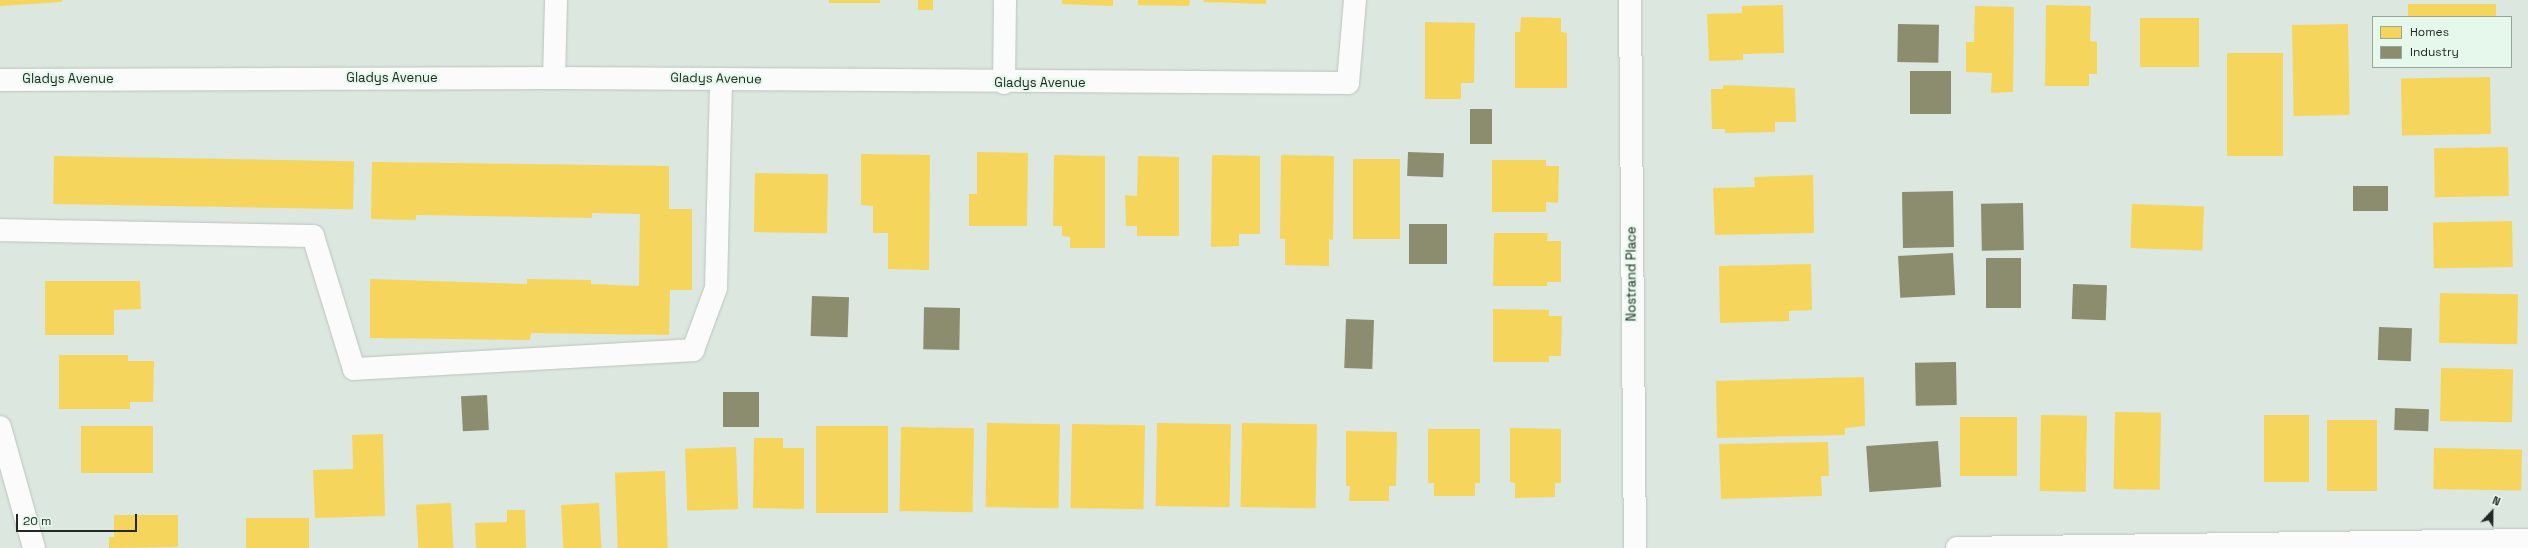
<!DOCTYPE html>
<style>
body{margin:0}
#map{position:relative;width:2528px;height:548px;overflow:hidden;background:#dce7df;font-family:"Space Grotesk",sans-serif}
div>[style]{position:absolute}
.homes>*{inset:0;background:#f6d55c;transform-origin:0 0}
.industry>*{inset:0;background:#8c8c6e;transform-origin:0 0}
.roads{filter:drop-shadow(0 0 1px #bbc3bd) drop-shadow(0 0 1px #bbc3bd)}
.lane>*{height:22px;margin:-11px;padding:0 11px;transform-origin:11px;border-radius:11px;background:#fafbfa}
.street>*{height:22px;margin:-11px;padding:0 11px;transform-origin:11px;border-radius:11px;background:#fafbfa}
.secondary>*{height:22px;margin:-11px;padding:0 11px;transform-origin:11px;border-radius:11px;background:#fafbfa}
span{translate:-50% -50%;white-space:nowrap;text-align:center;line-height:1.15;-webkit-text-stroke:4px #e5f8eb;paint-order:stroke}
.street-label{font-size:13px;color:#222924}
.legend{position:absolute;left:2372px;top:16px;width:140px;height:52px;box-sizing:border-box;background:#e5f8eb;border:1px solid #97a59b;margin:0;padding:5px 7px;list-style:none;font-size:12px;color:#222924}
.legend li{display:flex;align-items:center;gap:8px;height:20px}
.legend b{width:20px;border:1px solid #97a59b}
.north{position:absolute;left:2472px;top:492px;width:40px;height:40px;-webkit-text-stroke:3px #e5f8eb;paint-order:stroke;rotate:22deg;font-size:11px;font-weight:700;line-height:16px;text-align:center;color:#222924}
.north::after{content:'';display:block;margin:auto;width:14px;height:18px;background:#222924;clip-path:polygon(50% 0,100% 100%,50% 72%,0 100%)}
.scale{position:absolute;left:16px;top:514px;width:121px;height:18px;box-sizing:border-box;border:2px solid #222924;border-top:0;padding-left:5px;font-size:12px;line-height:14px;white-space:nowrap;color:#222924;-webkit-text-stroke:3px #e5f8eb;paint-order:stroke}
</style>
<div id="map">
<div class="homes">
<div style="clip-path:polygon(0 0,62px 0,62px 2px,0 6px)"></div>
<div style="left:829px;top:0;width:51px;height:3px"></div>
<div style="left:918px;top:0;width:15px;height:10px"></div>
<div style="clip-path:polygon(1062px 0,1113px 0,1113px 6px,1062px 4px)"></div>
<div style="clip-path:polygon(1138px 0,1190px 0,1189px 6px,1138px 5px)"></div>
<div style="clip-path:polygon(1204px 0,1266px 0,1266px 4px,1203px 2px)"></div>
<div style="left:2408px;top:4px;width:88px;height:13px"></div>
<div style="clip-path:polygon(1783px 5px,1784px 53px,1743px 54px,1743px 60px,1709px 61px,1707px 14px,1742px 13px,1742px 6px)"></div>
<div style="clip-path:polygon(2046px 5px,2091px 6px,2090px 41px,2097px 42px,2097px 74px,2089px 74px,2089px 86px,2045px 86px)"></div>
<div style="clip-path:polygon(1975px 6px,2014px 7px,2013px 92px,1991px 93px,1992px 73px,1966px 72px,1966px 42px,1974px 42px)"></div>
<div style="clip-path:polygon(1521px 17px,1561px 18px,1561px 32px,1567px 33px,1567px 88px,1515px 88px,1515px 32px,1520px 32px)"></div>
<div style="left:2140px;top:18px;width:59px;height:49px"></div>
<div style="clip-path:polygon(1425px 22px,1475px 23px,1474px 83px,1461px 83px,1461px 99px,1425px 99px)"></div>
<div style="left:2348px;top:24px;width:91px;height:56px;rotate:89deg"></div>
<div style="left:2227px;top:53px;width:56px;height:103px"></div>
<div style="left:2490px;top:77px;width:57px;height:89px;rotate:89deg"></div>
<div style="clip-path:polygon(1723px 85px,1795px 88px,1796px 122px,1775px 122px,1775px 132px,1725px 133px,1725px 129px,1712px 129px,1711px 89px,1723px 89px)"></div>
<div style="left:2508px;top:147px;width:49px;height:74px;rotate:89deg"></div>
<div style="clip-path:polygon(977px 152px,1028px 153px,1027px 226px,969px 226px,969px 194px,977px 194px)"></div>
<div style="clip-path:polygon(861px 154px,930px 155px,929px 270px,888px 269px,888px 233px,873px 233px,873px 206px,861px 205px)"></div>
<div style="clip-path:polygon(1054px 155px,1105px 156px,1105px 248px,1070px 248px,1070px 237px,1062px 236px,1062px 226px,1053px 226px)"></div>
<div style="clip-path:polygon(1212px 155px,1260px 156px,1260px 234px,1239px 234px,1239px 246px,1211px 247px)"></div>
<div style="clip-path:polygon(1281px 155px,1334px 156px,1333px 240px,1329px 239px,1329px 266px,1285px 265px,1285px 239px,1280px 239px)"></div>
<div style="left:54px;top:156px;width:300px;height:48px;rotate:1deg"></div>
<div style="clip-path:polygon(1138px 156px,1179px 157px,1179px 236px,1137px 236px,1137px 226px,1126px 226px,1125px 195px,1137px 196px)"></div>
<div style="left:1353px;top:159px;width:47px;height:80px"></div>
<div style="clip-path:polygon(1492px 160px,1546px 160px,1546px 166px,1559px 166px,1558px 203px,1546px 202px,1546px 212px,1492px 212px)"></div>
<div style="clip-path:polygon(372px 162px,669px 166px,669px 209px,692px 209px,692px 290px,670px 290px,669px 335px,531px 333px,530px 340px,370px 338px,370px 279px,527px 284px,527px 279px,591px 280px,591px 284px,639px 286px,640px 214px,592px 213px,592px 218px,416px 215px,416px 220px,371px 219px)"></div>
<div style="left:755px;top:173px;width:73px;height:59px;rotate:1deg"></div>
<div style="clip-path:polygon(1813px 175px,1814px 233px,1715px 235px,1713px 188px,1755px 187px,1754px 177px)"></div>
<div style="left:2132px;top:204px;width:72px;height:44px;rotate:2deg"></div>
<div style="left:2512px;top:221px;width:46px;height:79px;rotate:89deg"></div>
<div style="clip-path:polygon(1494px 233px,1548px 233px,1547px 241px,1561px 241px,1561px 282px,1547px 282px,1547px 286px,1493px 286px)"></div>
<div style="clip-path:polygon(1811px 264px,1812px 310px,1789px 311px,1789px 321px,1720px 323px,1719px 266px)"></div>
<div style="clip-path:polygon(45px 281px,140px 281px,141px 309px,114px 310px,114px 335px,45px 335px)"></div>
<div style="left:2440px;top:293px;width:78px;height:50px;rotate:1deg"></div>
<div style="clip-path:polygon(1493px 309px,1549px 310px,1549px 316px,1562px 316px,1561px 356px,1549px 356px,1549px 362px,1493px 362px)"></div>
<div style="clip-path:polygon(59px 355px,128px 355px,128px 361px,154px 361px,153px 402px,130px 402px,130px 409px,59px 409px)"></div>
<div style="left:2441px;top:368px;width:72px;height:53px;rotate:1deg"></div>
<div style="clip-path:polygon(1864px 377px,1865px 426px,1845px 428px,1845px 435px,1717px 438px,1716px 381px)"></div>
<div style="left:2115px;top:412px;width:46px;height:77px;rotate:1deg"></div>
<div style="left:2041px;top:415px;width:46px;height:76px;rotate:1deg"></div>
<div style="left:2264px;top:415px;width:45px;height:67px"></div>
<div style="left:1960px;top:417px;width:57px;height:59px"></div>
<div style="left:2327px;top:420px;width:50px;height:71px"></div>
<div style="left:987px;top:423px;width:73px;height:84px;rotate:1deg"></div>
<div style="left:1157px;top:423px;width:74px;height:83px;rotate:1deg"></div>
<div style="left:1242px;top:423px;width:75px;height:84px;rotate:1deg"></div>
<div style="left:1072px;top:424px;width:73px;height:84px;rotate:1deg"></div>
<div style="left:81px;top:426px;width:72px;height:47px"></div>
<div style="left:816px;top:426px;width:72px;height:87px"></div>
<div style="left:901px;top:427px;width:73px;height:84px;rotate:1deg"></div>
<div style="clip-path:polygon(1510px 428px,1561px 429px,1561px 483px,1555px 483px,1555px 497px,1515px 498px,1515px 483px,1510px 482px)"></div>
<div style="clip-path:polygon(1428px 429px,1480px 429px,1480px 483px,1475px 483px,1475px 496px,1434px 496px,1434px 483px,1428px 483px)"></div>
<div style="clip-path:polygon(1346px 431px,1397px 432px,1396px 486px,1389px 486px,1389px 501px,1349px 501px,1350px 486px,1346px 486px)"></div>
<div style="clip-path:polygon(383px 434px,385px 516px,315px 518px,313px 470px,353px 469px,352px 435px)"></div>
<div style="clip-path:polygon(754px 438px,783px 438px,783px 448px,804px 448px,804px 509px,753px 508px)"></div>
<div style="clip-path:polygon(1828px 442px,1829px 476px,1821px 476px,1822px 496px,1721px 499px,1719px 444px)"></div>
<div style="left:736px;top:447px;width:62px;height:51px;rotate:88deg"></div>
<div style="left:2434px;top:448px;width:88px;height:41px;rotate:1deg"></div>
<div style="left:665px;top:471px;width:77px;height:50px;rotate:88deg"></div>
<div style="left:451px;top:503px;width:45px;height:35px;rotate:87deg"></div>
<div style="left:599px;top:503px;width:45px;height:38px;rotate:87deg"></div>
<div style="clip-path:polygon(507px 510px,525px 510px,526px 548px,476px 548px,475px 523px,507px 522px)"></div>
<div style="clip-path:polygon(114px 515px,178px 515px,178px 547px,109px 548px,109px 537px,114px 537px)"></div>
<div style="left:246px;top:518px;width:63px;height:30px"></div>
</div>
<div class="industry">
<div style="left:1898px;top:24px;width:41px;height:38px;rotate:1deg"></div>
<div style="left:1910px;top:71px;width:41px;height:43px"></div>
<div style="left:1470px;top:109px;width:22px;height:35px"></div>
<div style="left:1408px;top:152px;width:36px;height:24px;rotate:2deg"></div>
<div style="left:2388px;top:186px;width:25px;height:35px;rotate:90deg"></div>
<div style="left:1953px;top:191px;width:56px;height:51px;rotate:89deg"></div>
<div style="left:2023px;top:203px;width:47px;height:42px;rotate:89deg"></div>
<div style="left:1409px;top:224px;width:38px;height:40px"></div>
<div style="left:1953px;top:253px;width:42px;height:55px;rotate:87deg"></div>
<div style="left:1986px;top:258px;width:35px;height:50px"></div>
<div style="left:2073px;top:284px;width:34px;height:35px;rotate:2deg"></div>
<div style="left:812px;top:296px;width:37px;height:40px;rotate:2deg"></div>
<div style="left:960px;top:308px;width:42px;height:36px;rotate:91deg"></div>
<div style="left:1346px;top:319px;width:28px;height:49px;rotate:2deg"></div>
<div style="left:2379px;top:327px;width:33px;height:33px;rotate:2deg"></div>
<div style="left:1956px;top:362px;width:43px;height:41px;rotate:89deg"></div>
<div style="left:759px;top:392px;width:35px;height:36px;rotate:90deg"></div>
<div style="left:487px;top:395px;width:35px;height:26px;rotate:87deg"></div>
<div style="left:2395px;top:408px;width:34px;height:22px;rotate:2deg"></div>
<div style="left:1938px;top:441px;width:46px;height:72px;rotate:86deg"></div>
</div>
<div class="roads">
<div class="lane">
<div style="left:0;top:230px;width:313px;rotate:1.1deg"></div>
<div style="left:313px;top:236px;width:139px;rotate:72.9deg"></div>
<div style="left:354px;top:369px;width:340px;rotate:-3.2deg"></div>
<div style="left:693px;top:350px;width:66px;rotate:-69.6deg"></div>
<div style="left:716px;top:288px;width:209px;rotate:-88.6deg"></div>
</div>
<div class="street">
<div style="left:1630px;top:0;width:548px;rotate:89.48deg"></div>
<div style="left:554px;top:78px;width:78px;rotate:-88.5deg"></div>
<div style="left:0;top:80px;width:554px;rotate:-0.21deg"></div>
<div style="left:554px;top:78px;width:794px;rotate:0.36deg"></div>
<div style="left:1348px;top:83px;width:83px;rotate:-85.2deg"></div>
<div style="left:1004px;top:83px;width:83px;rotate:-89.3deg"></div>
<div style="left:1957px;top:548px;width:571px;rotate:-0.8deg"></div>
</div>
<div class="secondary">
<div style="left:0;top:427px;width:126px;rotate:74.3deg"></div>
</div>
</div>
<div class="street-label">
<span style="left:392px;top:78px">Gladys Avenue</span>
<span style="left:68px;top:79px">Gladys Avenue</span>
<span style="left:716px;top:79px;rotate:1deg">Gladys Avenue</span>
<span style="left:1040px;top:83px">Gladys Avenue</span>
<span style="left:1632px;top:274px;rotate:-90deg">Nostrand Place</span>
</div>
<ul class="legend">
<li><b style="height:11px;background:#f6d55c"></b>Homes</li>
<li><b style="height:11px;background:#8c8c6e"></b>Industry</li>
</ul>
<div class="north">N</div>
<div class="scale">20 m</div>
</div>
